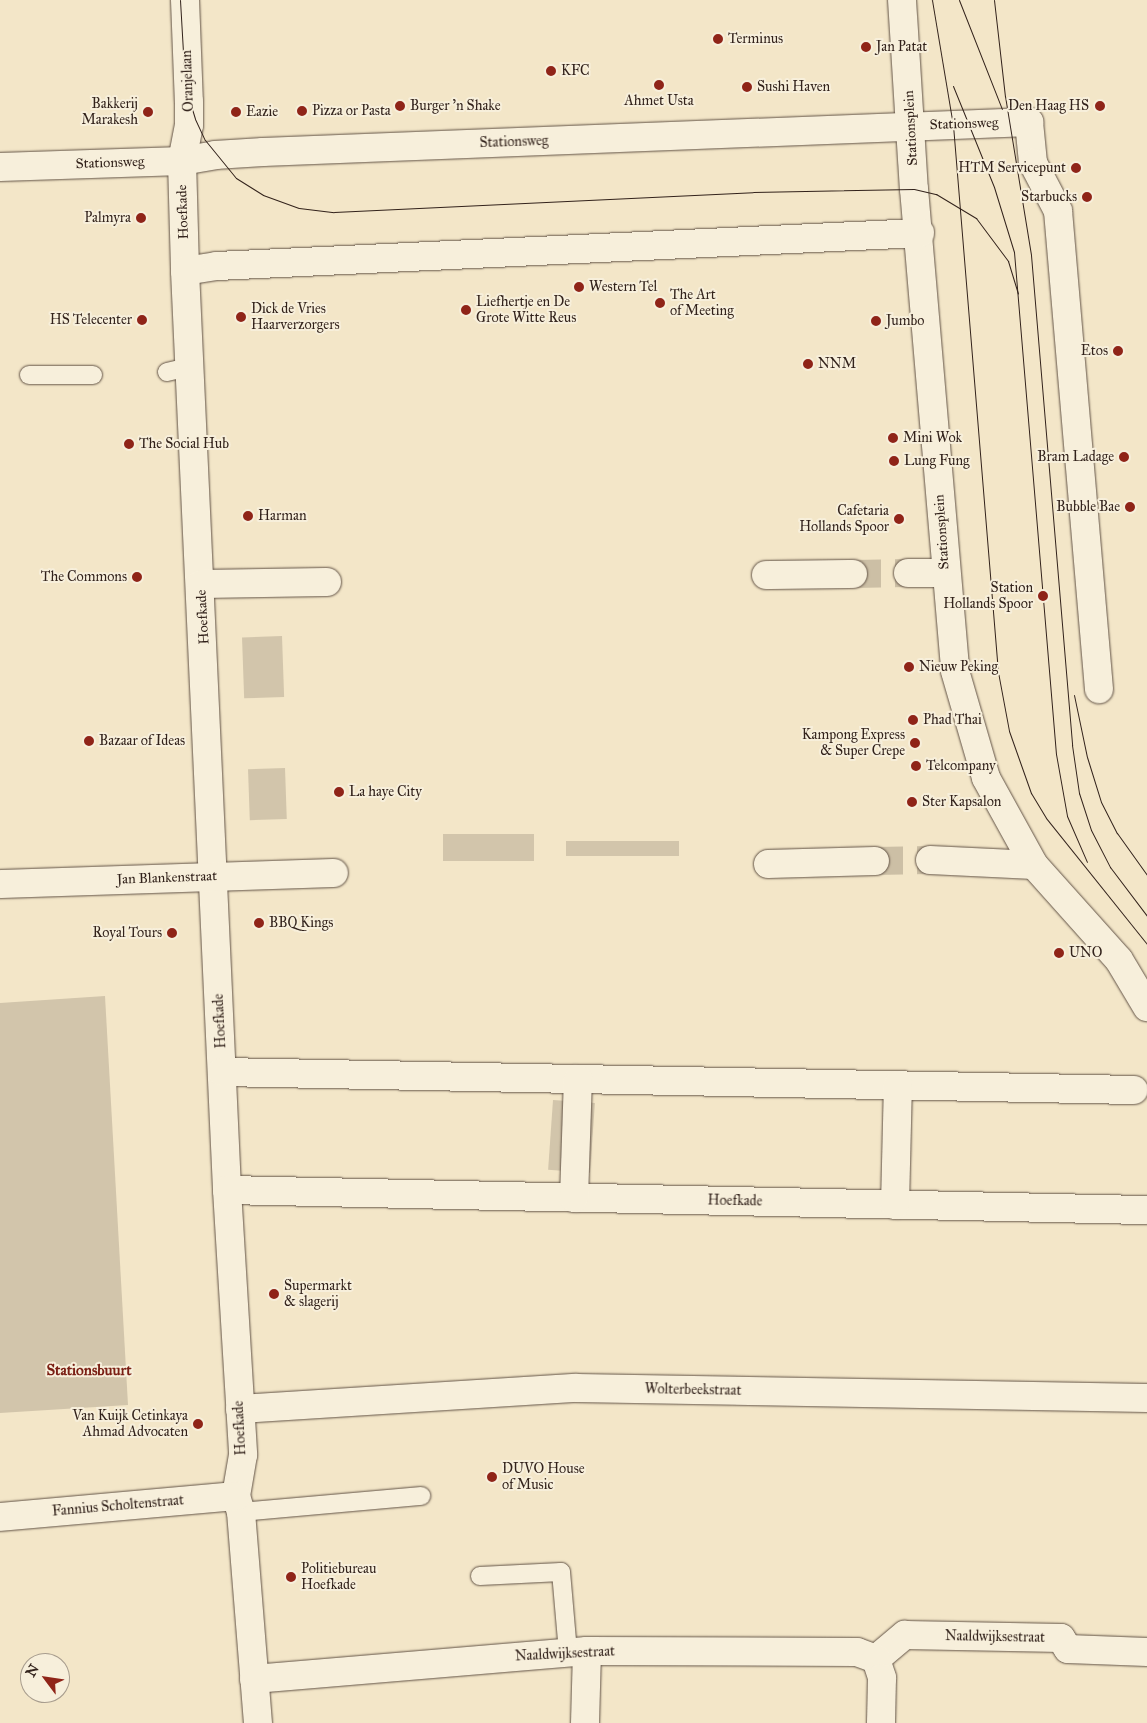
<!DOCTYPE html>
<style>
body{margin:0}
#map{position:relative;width:1147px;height:1723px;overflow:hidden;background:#f3e6c8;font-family:"IM FELL Great Primer",serif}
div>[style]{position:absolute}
.green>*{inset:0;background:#d2c5ab;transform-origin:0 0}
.street-tunnel>*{height:28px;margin-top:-14px;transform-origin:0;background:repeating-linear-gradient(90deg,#ccbfa5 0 28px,transparent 0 42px)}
.roads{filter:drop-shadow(0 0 1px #625346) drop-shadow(0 0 1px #625346)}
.lane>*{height:18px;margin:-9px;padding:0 9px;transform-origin:9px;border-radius:9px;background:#f7efdb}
.street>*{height:28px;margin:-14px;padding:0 14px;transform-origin:14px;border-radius:14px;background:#f7efdb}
.tram>*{height:1px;margin:-0.5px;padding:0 0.5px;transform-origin:0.5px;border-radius:0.5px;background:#32221b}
.dots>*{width:14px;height:14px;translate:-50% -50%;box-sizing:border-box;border:2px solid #f7efdb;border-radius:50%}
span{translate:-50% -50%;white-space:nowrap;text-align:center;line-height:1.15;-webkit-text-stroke:4px #f7efdb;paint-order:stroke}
.poi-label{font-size:14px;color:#32221b}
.left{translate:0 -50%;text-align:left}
.right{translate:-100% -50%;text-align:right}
.street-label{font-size:14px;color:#32221b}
.neighbourhood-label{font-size:15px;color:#7a1f14;font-weight:700}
.north{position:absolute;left:20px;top:1653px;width:50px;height:50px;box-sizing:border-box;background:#f7efdb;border:1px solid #a89d8e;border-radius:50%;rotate:301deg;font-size:14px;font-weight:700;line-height:20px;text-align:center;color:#32221b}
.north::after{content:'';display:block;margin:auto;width:18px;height:22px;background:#8f2418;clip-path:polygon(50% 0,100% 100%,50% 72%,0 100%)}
</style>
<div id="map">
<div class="green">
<div style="left:282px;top:636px;width:61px;height:40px;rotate:88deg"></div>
<div style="left:285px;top:768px;width:51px;height:37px;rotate:88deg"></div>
<div style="left:534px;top:834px;width:27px;height:91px;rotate:90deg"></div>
<div style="left:679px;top:841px;width:15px;height:113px;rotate:90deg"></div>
<div style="clip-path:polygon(105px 996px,128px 1405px,0 1413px,0 1003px)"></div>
<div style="left:553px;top:1100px;width:42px;height:70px;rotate:4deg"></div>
</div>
<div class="street-tunnel">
<div style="left:853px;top:574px;width:55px;rotate:-1deg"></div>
<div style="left:875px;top:861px;width:55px;rotate:-1deg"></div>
</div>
<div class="roads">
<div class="lane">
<div style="left:167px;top:372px;width:23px;rotate:-13deg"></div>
<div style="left:29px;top:375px;width:64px"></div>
<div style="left:241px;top:1512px;width:181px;rotate:-5.1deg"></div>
<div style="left:480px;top:1576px;width:81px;rotate:-2.8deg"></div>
<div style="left:561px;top:1572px;width:80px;rotate:85deg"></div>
</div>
<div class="street">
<div style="left:185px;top:0;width:102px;rotate:87.8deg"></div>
<div style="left:189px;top:102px;width:23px;rotate:90deg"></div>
<div style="left:189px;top:125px;width:37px;rotate:101deg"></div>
<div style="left:182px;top:161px;width:110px;rotate:88.4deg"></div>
<div style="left:185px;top:271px;width:920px;rotate:87.38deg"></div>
<div style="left:227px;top:1190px;width:265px;rotate:86.5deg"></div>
<div style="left:243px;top:1455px;width:42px;rotate:99.7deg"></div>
<div style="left:236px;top:1496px;width:17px;rotate:73deg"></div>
<div style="left:241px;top:1512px;width:212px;rotate:85.4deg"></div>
<div style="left:902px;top:0;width:189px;rotate:86.4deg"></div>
<div style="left:914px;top:189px;width:484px;rotate:85.1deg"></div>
<div style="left:955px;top:671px;width:111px;rotate:73.8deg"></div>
<div style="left:986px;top:778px;width:99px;rotate:61.1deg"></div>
<div style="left:1034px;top:865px;width:127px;rotate:48.2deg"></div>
<div style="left:1119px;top:960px;width:55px;rotate:59.2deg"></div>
<div style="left:0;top:167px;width:182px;rotate:-1.9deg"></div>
<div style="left:182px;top:161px;width:34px;rotate:-10deg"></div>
<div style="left:215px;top:155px;width:48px;rotate:-3.6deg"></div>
<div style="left:263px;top:152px;width:767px;rotate:-2.24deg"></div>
<div style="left:1029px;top:122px;width:41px;rotate:84.4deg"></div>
<div style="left:1033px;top:163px;width:54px;rotate:62.5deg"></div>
<div style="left:1058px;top:211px;width:480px;rotate:85.1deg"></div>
<div style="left:185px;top:271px;width:32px;rotate:-9deg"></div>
<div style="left:217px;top:266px;width:704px;rotate:-2.69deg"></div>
<div style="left:908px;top:573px;width:37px"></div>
<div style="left:766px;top:575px;width:87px;rotate:-0.7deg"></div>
<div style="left:201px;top:584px;width:126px;rotate:-0.9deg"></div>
<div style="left:930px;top:860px;width:104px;rotate:2.8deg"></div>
<div style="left:768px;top:864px;width:107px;rotate:-1.6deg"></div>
<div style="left:0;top:884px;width:334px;rotate:-1.9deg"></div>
<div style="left:222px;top:1072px;width:912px;rotate:1.13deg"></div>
<div style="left:227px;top:1190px;width:920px;rotate:1.25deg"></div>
<div style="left:574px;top:1198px;width:119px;rotate:-88.1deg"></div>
<div style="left:895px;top:1205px;width:120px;rotate:-88.6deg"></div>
<div style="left:240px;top:1409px;width:337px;rotate:-3.6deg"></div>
<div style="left:576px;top:1388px;width:571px;rotate:1deg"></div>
<div style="left:0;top:1517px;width:237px;rotate:-5.1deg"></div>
<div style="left:876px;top:1659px;width:38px;rotate:-40deg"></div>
<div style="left:905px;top:1635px;width:156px;rotate:1.1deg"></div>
<div style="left:1061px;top:1638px;width:13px;rotate:58deg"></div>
<div style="left:1068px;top:1649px;width:79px;rotate:2.2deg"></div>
<div style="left:254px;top:1679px;width:334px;rotate:-4.8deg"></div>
<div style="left:587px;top:1651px;width:270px;rotate:0.2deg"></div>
<div style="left:857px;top:1652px;width:20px;rotate:20deg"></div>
<div style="left:876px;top:1659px;width:20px;rotate:72deg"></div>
<div style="left:882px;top:1678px;width:45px;rotate:91.3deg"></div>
<div style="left:585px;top:1723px;width:72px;rotate:-88.4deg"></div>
</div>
</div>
<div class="tram">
<div style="left:180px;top:0;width:86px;rotate:86.7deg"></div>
<div style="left:185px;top:86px;width:34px;rotate:73deg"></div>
<div style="left:195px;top:119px;width:23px;rotate:65deg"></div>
<div style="left:205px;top:140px;width:49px;rotate:50.8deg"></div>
<div style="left:236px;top:178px;width:32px;rotate:32deg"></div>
<div style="left:263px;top:195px;width:38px;rotate:20deg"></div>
<div style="left:299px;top:208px;width:35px;rotate:7deg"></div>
<div style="left:334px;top:212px;width:419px;rotate:-2.7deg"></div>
<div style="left:753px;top:192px;width:161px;rotate:-1.1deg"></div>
<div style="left:914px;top:189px;width:23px;rotate:13deg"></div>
<div style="left:936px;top:194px;width:47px;rotate:31deg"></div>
<div style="left:976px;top:218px;width:54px;rotate:53.3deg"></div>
<div style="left:1008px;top:261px;width:34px;rotate:73deg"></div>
<div style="left:932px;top:0;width:127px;rotate:80.5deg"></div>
<div style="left:953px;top:125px;width:549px;rotate:85.3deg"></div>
<div style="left:998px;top:672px;width:60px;rotate:79.4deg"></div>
<div style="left:1009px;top:731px;width:66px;rotate:70.5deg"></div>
<div style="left:1031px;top:793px;width:29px;rotate:59deg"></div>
<div style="left:1046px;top:818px;width:161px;rotate:51.3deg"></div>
<div style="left:959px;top:0;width:117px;rotate:68.5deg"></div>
<div style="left:994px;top:0;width:97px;rotate:83.5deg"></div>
<div style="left:1005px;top:96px;width:161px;rotate:80.7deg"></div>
<div style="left:1031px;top:255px;width:492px;rotate:85.2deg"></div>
<div style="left:1072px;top:745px;width:49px;rotate:81.7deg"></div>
<div style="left:1079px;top:793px;width:39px;rotate:72deg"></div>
<div style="left:1091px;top:830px;width:42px;rotate:62.8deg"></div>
<div style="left:1110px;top:867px;width:61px;rotate:52.9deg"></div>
<div style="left:953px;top:86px;width:109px;rotate:67.9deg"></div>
<div style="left:994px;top:187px;width:68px;rotate:72.9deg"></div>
<div style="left:1014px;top:252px;width:504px;rotate:85.22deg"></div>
<div style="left:1056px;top:754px;width:63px;rotate:79.9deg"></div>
<div style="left:1067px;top:816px;width:50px;rotate:66.5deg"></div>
<div style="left:1074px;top:695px;width:63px;rotate:78.2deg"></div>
<div style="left:1087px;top:757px;width:47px;rotate:72.7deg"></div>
<div style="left:1101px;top:802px;width:35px;rotate:63deg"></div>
<div style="left:1117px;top:833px;width:52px;rotate:54.5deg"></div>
</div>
<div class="dots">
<div style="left:718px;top:39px;background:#8f2418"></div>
<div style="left:866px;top:47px;background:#8f2418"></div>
<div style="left:551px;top:71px;background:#8f2418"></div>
<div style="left:659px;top:85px;background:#8f2418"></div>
<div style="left:747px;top:87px;background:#8f2418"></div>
<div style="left:400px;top:106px;background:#8f2418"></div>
<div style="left:1100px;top:106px;background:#8f2418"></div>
<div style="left:302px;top:111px;background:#8f2418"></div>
<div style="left:148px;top:112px;background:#8f2418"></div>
<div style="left:236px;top:112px;background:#8f2418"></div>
<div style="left:1076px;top:168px;background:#8f2418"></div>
<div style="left:1087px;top:197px;background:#8f2418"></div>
<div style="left:141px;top:218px;background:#8f2418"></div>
<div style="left:579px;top:287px;background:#8f2418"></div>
<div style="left:660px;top:303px;background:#8f2418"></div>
<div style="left:466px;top:310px;background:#8f2418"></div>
<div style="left:241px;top:317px;background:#8f2418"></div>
<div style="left:142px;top:320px;background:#8f2418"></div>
<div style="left:876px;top:321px;background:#8f2418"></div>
<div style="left:1118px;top:351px;background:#8f2418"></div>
<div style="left:808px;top:364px;background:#8f2418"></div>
<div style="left:893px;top:438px;background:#8f2418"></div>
<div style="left:129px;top:444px;background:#8f2418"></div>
<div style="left:1124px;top:457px;background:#8f2418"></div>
<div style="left:894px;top:461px;background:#8f2418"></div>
<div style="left:1130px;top:507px;background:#8f2418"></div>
<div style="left:248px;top:516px;background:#8f2418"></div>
<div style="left:899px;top:519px;background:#8f2418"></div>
<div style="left:137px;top:577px;background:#8f2418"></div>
<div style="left:1043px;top:596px;background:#8f2418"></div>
<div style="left:909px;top:667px;background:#8f2418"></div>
<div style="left:913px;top:720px;background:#8f2418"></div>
<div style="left:89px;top:741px;background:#8f2418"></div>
<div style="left:915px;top:743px;background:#8f2418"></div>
<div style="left:916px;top:766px;background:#8f2418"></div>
<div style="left:339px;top:792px;background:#8f2418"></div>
<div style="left:912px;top:802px;background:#8f2418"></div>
<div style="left:259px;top:923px;background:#8f2418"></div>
<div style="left:172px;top:933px;background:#8f2418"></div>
<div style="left:1059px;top:953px;background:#8f2418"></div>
<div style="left:274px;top:1294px;background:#8f2418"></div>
<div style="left:198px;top:1424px;background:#8f2418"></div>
<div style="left:492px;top:1477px;background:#8f2418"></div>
<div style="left:291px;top:1577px;background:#8f2418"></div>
</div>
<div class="poi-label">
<span class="left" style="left:728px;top:39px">Terminus</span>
<span class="left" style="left:876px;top:47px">Jan Patat</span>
<span class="left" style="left:561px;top:71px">KFC</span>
<span class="left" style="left:757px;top:87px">Sushi Haven</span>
<span style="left:659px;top:101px">Ahmet Usta</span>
<span class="right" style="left:138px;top:112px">Bakkerij<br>Marakesh</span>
<span class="left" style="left:410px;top:106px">Burger 'n Shake</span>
<span class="right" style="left:1089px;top:106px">Den Haag HS</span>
<span class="left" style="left:312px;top:111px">Pizza or Pasta</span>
<span class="left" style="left:246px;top:112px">Eazie</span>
<span class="right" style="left:1066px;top:168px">HTM Servicepunt</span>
<span class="right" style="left:1077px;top:197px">Starbucks</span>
<span class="right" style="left:131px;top:218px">Palmyra</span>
<span class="left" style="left:589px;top:287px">Western Tel</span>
<span class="left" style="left:670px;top:303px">The Art<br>of Meeting</span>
<span class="left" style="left:476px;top:310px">Liefhertje en De<br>Grote Witte Reus</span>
<span class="left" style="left:251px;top:317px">Dick de Vries<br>Haarverzorgers</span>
<span class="right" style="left:132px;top:320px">HS Telecenter</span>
<span class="left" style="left:886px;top:321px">Jumbo</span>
<span class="right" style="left:1108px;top:351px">Etos</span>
<span class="left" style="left:818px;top:364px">NNM</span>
<span class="left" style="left:903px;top:438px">Mini Wok</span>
<span class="left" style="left:139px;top:444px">The Social Hub</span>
<span class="right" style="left:1114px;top:457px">Bram Ladage</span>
<span class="left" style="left:904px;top:461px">Lung Fung</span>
<span class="right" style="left:1120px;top:507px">Bubble Bae</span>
<span class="right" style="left:889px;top:519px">Cafetaria<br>Hollands Spoor</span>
<span class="left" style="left:258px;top:516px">Harman</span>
<span class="right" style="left:127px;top:577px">The Commons</span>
<span class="right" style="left:1033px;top:596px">Station<br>Hollands Spoor</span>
<span class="left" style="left:919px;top:667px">Nieuw Peking</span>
<span class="left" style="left:923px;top:720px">Phad Thai</span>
<span class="right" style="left:905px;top:743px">Kampong Express<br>&amp; Super Crepe</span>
<span class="left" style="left:99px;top:741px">Bazaar of Ideas</span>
<span class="left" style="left:926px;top:766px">Telcompany</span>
<span class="left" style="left:349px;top:792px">La haye City</span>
<span class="left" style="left:922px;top:802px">Ster Kapsalon</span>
<span class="left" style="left:269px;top:923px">BBQ Kings</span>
<span class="right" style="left:162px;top:933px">Royal Tours</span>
<span class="left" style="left:1069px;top:953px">UNO</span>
<span class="left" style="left:284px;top:1294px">Supermarkt<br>&amp; slagerij</span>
<span class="right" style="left:188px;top:1424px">Van Kuijk Cetinkaya<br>Ahmad Advocaten</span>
<span class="left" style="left:502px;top:1477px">DUVO House<br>of Music</span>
<span class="left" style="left:301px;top:1577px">Politiebureau<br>Hoefkade</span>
</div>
<div class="street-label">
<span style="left:188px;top:81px;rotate:-92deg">Oranjelaan</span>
<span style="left:964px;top:124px;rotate:-2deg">Stationsweg</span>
<span style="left:911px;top:128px;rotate:-93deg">Stationsplein</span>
<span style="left:514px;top:142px;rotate:-2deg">Stationsweg</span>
<span style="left:110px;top:163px;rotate:-2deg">Stationsweg</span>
<span style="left:183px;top:212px;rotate:-92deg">Hoefkade</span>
<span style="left:942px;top:532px;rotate:-94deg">Stationsplein</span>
<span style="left:203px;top:617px;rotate:-93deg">Hoefkade</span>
<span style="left:167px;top:878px;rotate:-2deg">Jan Blankenstraat</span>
<span style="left:220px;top:1021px;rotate:-93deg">Hoefkade</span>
<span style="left:735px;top:1201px;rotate:1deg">Hoefkade</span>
<span style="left:693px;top:1390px;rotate:1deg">Wolterbeekstraat</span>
<span style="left:240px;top:1428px;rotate:-93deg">Hoefkade</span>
<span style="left:118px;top:1506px;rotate:-5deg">Fannius Scholtenstraat</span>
<span style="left:995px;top:1637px;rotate:1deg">Naaldwijksestraat</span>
<span style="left:565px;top:1654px;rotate:-3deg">Naaldwijksestraat</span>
</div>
<div class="neighbourhood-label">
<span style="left:89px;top:1371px">Stationsbuurt</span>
</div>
<div class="north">N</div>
</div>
